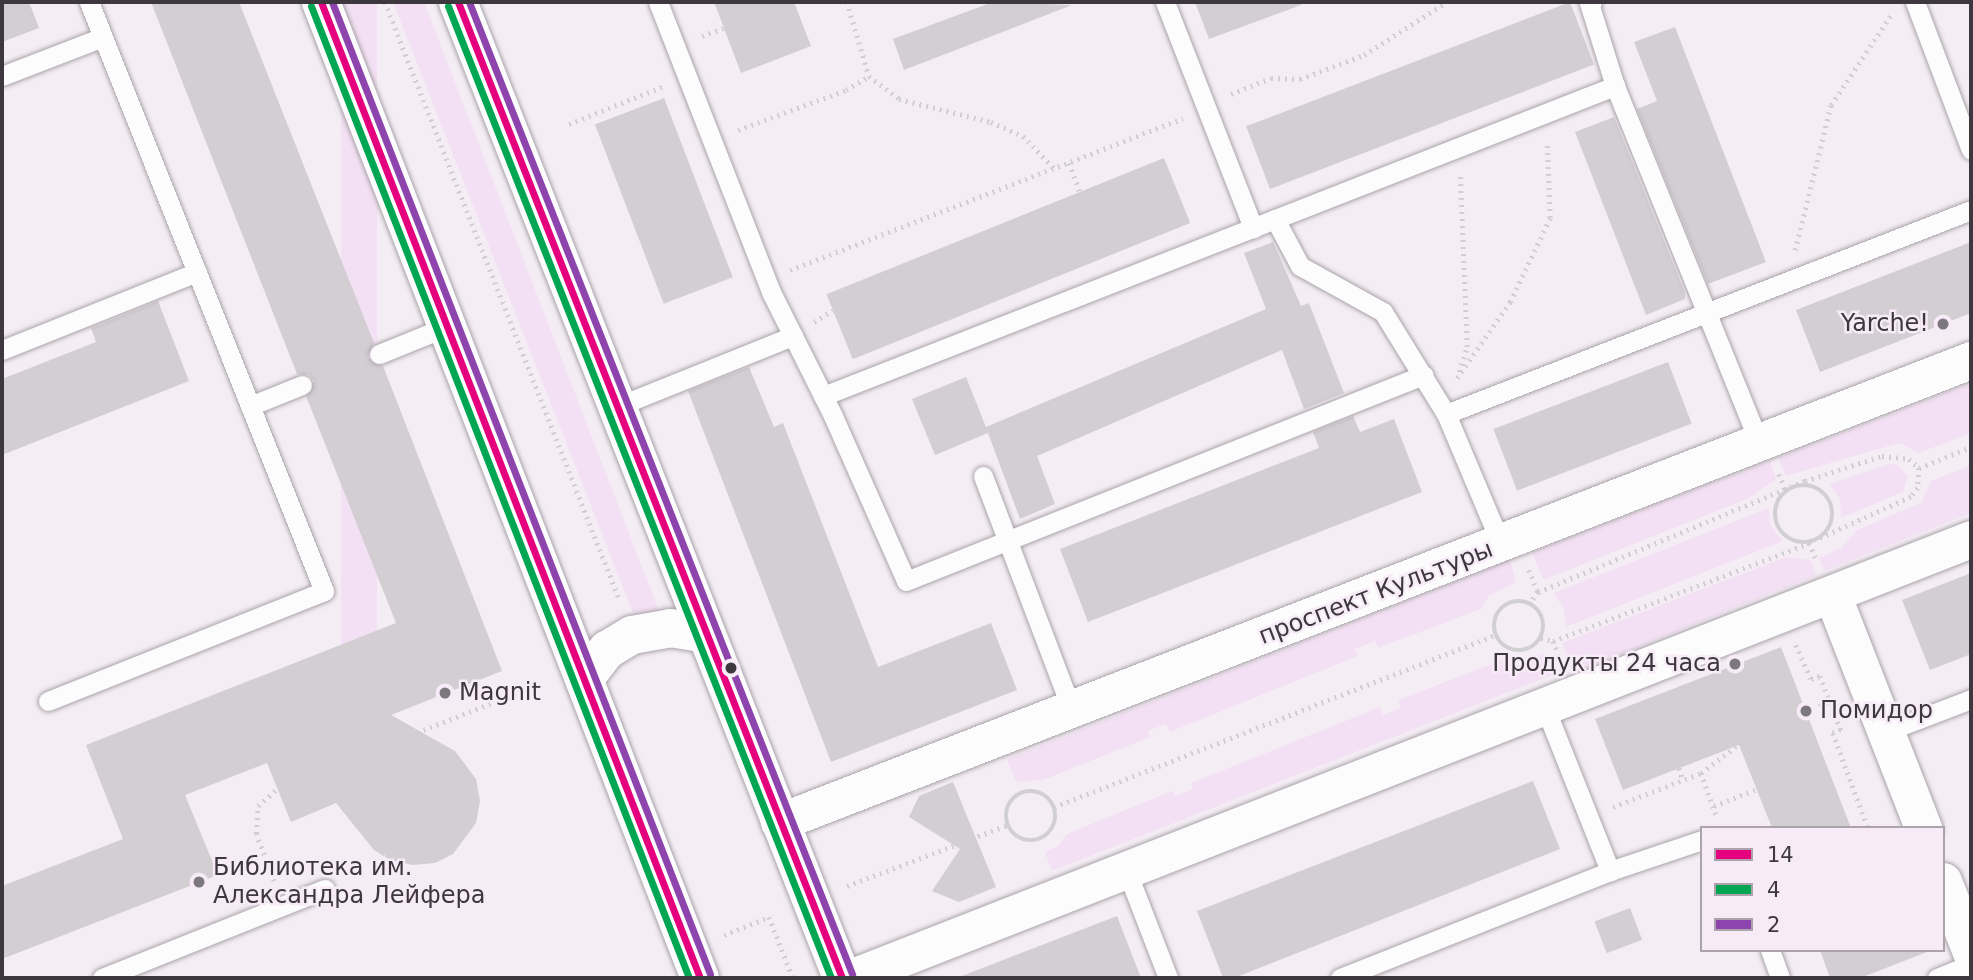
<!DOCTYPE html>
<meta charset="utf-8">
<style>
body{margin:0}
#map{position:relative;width:1973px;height:980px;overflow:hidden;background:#f4eef4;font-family:"DejaVu Sans",sans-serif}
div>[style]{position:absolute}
.green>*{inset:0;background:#f4e0f4;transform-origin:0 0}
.building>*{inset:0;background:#d2ced2;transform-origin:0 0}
.path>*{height:4.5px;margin-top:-2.25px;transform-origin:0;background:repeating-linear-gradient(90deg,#d1cfd1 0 2px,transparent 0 7px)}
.path>.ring{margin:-2.25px;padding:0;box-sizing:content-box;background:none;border:4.5px solid #d1cfd1;border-radius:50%}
.roads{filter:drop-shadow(0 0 2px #a9a4a9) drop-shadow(0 0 2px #a9a4a9)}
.lane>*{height:19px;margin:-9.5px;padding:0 9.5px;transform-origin:9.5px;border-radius:9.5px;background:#fdfcfd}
.street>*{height:37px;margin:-18.5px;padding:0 18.5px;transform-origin:18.5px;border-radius:18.5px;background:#fdfcfd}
.secondary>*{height:38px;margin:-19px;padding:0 19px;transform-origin:19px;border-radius:19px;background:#fdfcfd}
.bus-1>*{height:7px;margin:-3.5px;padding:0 3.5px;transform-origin:3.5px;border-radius:3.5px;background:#e5007d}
.bus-2>*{height:7px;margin:-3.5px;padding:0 3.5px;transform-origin:3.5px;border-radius:3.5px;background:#00a651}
.bus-3>*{height:7px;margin:-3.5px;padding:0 3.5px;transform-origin:3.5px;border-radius:3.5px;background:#8e44ad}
.dots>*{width:19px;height:19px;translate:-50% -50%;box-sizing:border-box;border:4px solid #f7ebf7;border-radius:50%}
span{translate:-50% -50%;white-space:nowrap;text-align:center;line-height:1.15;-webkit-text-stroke:5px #f7ebf7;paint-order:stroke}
.poi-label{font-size:24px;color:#3d383d}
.right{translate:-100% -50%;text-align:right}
.left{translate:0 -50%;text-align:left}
.street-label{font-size:24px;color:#3d383d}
.frame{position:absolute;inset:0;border:4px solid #3d383d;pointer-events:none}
.legend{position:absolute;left:1700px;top:826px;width:245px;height:126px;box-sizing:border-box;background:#f7ebf7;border:2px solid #ada3ad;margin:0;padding:9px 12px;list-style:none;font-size:21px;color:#3d383d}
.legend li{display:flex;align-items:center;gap:14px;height:35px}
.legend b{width:35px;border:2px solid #ada3ad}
</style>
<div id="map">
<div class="green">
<div style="left:341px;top:2px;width:36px;height:694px"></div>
<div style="clip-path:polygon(393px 2px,424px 2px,661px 616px,635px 618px)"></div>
<div style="clip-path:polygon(1971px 383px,1971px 433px,1919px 453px,1900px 443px,1786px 476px,1778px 458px)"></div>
<div style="clip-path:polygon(1770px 461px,1776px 479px,1749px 498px,1543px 580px,1532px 552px)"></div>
<div style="clip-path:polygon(1889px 464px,1898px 465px,1908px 476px,1903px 492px,1841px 518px,1840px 499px,1829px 484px)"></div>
<div style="clip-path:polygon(1971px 465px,1971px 513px,1824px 571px,1819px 558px,1841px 548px,1857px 530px,1921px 503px,1931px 481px)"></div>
<div style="clip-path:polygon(1769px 508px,1770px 525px,1783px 541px,1566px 627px,1563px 607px,1553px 593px)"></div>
<div style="clip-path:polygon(1786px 557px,1811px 560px,1816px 575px,1574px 673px,1562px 643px)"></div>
<div style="clip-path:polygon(1510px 560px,1516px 582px,1489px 596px,1481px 609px,1378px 648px,1375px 641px,1355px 649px,1358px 656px,1170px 732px,1166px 724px,1148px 731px,1150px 737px,1043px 780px,1016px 782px,1007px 759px)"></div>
<div style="clip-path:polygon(1544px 653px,1555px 674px,1052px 871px,1045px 852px,1058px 846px,1067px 834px,1172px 791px,1175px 796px,1192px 789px,1191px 783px,1380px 707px,1383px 715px,1401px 708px,1398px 700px,1500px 661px,1516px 664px)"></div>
</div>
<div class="building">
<div style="clip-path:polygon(2px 2px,29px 2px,39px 28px,2px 42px)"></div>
<div style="clip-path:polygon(151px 2px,239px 2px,374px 343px,367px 358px,383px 366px,502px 671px,391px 715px,455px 751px,476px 779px,480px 801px,476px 823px,453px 854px,435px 863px,413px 865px,390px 860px,374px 850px,336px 803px,291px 822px,267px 763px,185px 795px,218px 875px,2px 959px,2px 886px,123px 839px,86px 745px,396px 623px,306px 396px,314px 381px,309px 375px,297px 374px)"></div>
<div style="clip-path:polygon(714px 2px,794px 2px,811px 46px,741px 73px)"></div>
<div style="clip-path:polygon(993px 2px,1072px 5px,904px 70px,893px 39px)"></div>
<div style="clip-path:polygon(1195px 2px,1300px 2px,1301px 5px,1209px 39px)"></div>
<div style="left:1570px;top:2px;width:67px;height:347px;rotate:69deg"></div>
<div style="clip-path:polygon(1675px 27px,1766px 262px,1708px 284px,1637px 109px,1657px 101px,1634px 42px)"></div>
<div style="left:664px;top:98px;width:192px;height:74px;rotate:69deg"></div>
<div style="clip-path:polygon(1614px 117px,1685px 293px,1685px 299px,1646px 315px,1575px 132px)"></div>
<div style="left:1164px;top:158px;width:70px;height:364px;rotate:68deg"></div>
<div style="clip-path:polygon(1273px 242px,1301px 306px,1309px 303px,1344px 393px,1304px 409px,1282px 350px,1037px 456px,1055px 504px,1020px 519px,988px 433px,935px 455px,912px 399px,966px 377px,986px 427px,1266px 309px,1244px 253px)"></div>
<div style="clip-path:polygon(1971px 242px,1971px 313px,1820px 372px,1796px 310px)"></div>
<div style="clip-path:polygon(158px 301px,189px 381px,2px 455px,2px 379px,96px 342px,91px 328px)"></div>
<div style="left:1668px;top:362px;width:66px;height:187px;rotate:69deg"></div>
<div style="clip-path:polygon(749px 367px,774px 427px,783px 423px,878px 667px,991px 623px,1017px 690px,831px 762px,688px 391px)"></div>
<div style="clip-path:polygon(1353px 416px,1360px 432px,1394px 419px,1422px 492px,1088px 622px,1060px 549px,1319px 448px,1313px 432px)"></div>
<div style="clip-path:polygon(1971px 573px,1971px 654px,1930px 670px,1902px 600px)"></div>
<div style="clip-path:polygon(1781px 647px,1851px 828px,1772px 828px,1739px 745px,1623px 790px,1595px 719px)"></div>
<div style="clip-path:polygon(1533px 781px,1560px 849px,1234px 978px,1223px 978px,1197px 911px)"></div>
<div style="clip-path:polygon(953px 782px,996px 887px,959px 902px,932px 891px,960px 849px,909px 817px,919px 796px)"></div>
<div style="left:1630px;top:908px;width:34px;height:38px;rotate:69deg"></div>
<div style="clip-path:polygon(1117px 916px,1141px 978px,962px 978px,962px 976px)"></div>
<div style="clip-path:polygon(1820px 950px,1926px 950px,1927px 952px,1860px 978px,1830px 978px)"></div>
</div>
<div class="path">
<div style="left:385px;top:2px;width:643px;rotate:68.58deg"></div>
<div style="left:847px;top:2px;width:77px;rotate:73.4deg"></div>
<div style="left:869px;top:76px;width:38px;rotate:37deg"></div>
<div style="left:899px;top:99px;width:95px;rotate:14deg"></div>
<div style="left:991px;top:122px;width:35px;rotate:24deg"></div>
<div style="left:1023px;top:136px;width:45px;rotate:45.9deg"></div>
<div style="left:702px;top:36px;width:23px;rotate:-20deg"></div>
<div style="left:1231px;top:94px;width:43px;rotate:-21.8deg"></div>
<div style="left:1271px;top:78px;width:29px;rotate:2deg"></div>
<div style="left:1300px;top:79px;width:68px;rotate:-20.6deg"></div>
<div style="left:1364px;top:55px;width:98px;rotate:-32.6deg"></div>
<div style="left:569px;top:124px;width:102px;rotate:-21.8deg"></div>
<div style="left:738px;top:130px;width:115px;rotate:-20.3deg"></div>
<div style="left:846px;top:90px;width:27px;rotate:-31deg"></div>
<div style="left:1069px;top:163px;width:30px;rotate:69deg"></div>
<div style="left:1795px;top:250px;width:149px;rotate:-76.1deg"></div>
<div style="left:1831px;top:105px;width:108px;rotate:-56.3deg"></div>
<div style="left:790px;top:270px;width:421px;rotate:-21.1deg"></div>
<div style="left:814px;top:322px;width:22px;rotate:-32deg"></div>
<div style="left:1459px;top:372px;width:26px;rotate:-72deg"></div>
<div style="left:1467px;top:347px;width:171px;rotate:-92.3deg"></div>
<div style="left:1457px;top:378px;width:93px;rotate:-55.1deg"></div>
<div style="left:1510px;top:302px;width:93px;rotate:-64.5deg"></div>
<div style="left:1550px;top:218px;width:76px;rotate:-92.3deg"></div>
<div style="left:1919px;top:468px;width:56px;rotate:-22deg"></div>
<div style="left:1779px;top:474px;width:17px;rotate:69deg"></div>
<div class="ring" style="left:1775px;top:485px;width:53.5px;height:53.5px"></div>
<div style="left:1529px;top:570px;width:24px;rotate:68deg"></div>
<div style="left:1538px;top:592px;width:14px;rotate:124deg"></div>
<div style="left:1538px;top:592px;width:289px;rotate:-22.6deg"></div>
<div style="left:1805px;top:481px;width:81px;rotate:-18deg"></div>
<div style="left:1882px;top:456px;width:27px;rotate:6deg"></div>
<div style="left:1909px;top:459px;width:13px;rotate:42deg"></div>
<div style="left:1919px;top:468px;width:20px;rotate:93deg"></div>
<div style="left:1918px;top:488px;width:11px;rotate:128deg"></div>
<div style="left:1911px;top:497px;width:100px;rotate:155.7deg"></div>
<div class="ring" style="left:1494px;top:601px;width:45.5px;height:45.5px"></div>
<div style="left:1541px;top:638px;width:12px;rotate:14deg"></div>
<div style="left:1553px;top:641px;width:274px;rotate:-20.9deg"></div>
<div style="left:1809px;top:543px;width:20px;rotate:66deg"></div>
<div style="left:1553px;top:641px;width:24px;rotate:68deg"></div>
<div style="left:1796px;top:645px;width:37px;rotate:66deg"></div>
<div style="left:1811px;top:679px;width:9px;rotate:-18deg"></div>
<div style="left:1820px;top:676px;width:58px;rotate:68.7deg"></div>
<div style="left:1841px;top:730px;width:9px;rotate:159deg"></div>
<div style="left:1833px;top:733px;width:101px;rotate:69.8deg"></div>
<div style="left:1806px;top:711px;width:26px;rotate:-21deg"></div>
<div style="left:1679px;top:768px;width:13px;rotate:72deg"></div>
<div style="left:1701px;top:773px;width:48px;rotate:-37.3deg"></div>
<div class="ring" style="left:1006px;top:791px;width:45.5px;height:45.5px"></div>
<div style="left:1714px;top:806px;width:46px;rotate:-21.6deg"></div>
<div style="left:1054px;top:807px;width:474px;rotate:-21.3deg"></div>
<div style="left:1613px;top:807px;width:94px;rotate:-21.1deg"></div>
<div style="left:1701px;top:773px;width:47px;rotate:70deg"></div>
<div style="left:274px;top:881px;width:50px;rotate:-111deg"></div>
<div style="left:256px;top:834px;width:28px;rotate:-86deg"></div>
<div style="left:258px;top:806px;width:30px;rotate:-42deg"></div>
<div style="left:280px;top:786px;width:265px;rotate:-21.4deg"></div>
<div style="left:847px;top:886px;width:172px;rotate:-20.8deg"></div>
<div style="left:724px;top:935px;width:48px;rotate:-21.8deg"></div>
<div style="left:769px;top:917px;width:66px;rotate:68.5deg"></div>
</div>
<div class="roads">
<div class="lane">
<div style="left:658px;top:2px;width:311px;rotate:68.7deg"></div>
<div style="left:771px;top:292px;width:139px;rotate:63.4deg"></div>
<div style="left:833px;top:416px;width:180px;rotate:66.1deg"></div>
<div style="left:906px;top:581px;width:557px;rotate:-21.72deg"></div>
<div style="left:1165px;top:2px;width:243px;rotate:68.7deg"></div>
<div style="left:1592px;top:2px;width:3px;rotate:162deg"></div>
<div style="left:1589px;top:3px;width:87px;rotate:72.6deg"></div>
<div style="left:1615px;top:86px;width:385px;rotate:68deg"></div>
<div style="left:1915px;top:2px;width:158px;rotate:69.3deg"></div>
<div style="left:2px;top:76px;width:108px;rotate:-21.1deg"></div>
<div style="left:1275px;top:219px;width:53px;rotate:62deg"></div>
<div style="left:1300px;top:266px;width:95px;rotate:29deg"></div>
<div style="left:1383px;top:312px;width:120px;rotate:58.3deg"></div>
<div style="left:2px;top:350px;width:210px;rotate:-21.8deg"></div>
<div style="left:379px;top:354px;width:74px;rotate:-22.1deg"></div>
<div style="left:823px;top:396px;width:851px;rotate:-21.38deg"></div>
<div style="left:250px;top:406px;width:56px;rotate:-22deg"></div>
<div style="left:616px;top:407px;width:191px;rotate:-21.9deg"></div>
<div style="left:983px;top:476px;width:250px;rotate:69.2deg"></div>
<div style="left:1501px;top:544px;width:141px;rotate:-112.9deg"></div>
<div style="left:1446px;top:414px;width:563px;rotate:-21.23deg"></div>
<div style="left:48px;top:701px;width:297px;rotate:-21.7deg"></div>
<div style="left:324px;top:591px;width:634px;rotate:-111.75deg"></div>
<div style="left:1544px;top:705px;width:179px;rotate:68.3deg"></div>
<div style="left:1885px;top:732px;width:92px;rotate:-21deg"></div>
<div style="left:1126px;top:869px;width:117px;rotate:68.9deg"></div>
<div style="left:1770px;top:950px;width:30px;rotate:70deg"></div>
<div style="left:102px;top:978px;width:240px;rotate:-21.8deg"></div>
<div style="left:1340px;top:978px;width:290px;rotate:-21.6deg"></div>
<div style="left:1610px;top:871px;width:97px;rotate:-18.6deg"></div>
<div style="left:1937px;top:978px;width:37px;rotate:-22deg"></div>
</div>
<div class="street">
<div style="left:1832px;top:594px;width:251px;rotate:68.7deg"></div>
<div style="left:779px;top:822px;width:1278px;rotate:-21.19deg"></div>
<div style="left:1943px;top:881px;width:76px;rotate:68.5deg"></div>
<div style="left:850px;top:978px;width:1204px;rotate:-21.39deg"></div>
</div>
<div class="secondary">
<div style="left:321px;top:2px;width:1047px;rotate:68.78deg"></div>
<div style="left:458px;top:2px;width:1049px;rotate:68.52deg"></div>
<div style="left:585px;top:678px;width:36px;rotate:-52deg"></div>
<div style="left:607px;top:650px;width:29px;rotate:-31deg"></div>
<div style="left:632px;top:635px;width:39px;rotate:-10deg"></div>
<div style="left:670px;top:628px;width:36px;rotate:9deg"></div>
</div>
</div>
<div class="bus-1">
<div style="left:321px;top:2px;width:1047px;rotate:68.78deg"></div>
<div style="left:458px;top:2px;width:1049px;rotate:68.52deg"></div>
</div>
<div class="bus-2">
<div style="left:311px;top:6px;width:1043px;rotate:68.75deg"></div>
<div style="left:448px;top:6px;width:1045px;rotate:68.49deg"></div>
</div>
<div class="bus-3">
<div style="left:332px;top:2px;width:1043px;rotate:68.75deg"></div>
<div style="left:469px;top:2px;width:1045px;rotate:68.49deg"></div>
</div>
<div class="dots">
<div style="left:1943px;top:324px;background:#7d787d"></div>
<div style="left:1735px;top:664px;background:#7d787d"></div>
<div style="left:731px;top:668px;background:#3d383d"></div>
<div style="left:445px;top:693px;background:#7d787d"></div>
<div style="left:1806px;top:711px;background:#7d787d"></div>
<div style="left:199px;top:882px;background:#7d787d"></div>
</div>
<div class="poi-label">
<span class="right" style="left:1929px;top:324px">Yarche!</span>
<span class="right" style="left:1721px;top:664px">Продукты 24 часа</span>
<span class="left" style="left:459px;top:693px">Magnit</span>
<span class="left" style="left:1820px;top:711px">Помидор</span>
<span class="left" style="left:213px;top:882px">Библиотека им.<br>Александра Лейфера</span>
</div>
<div class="street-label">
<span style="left:1376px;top:593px;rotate:-21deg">проспект Культуры</span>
</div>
<div class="frame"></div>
<ul class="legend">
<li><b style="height:9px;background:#e5007d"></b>14</li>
<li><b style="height:9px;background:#00a651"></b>4</li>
<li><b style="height:9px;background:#8e44ad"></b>2</li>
</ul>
</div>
